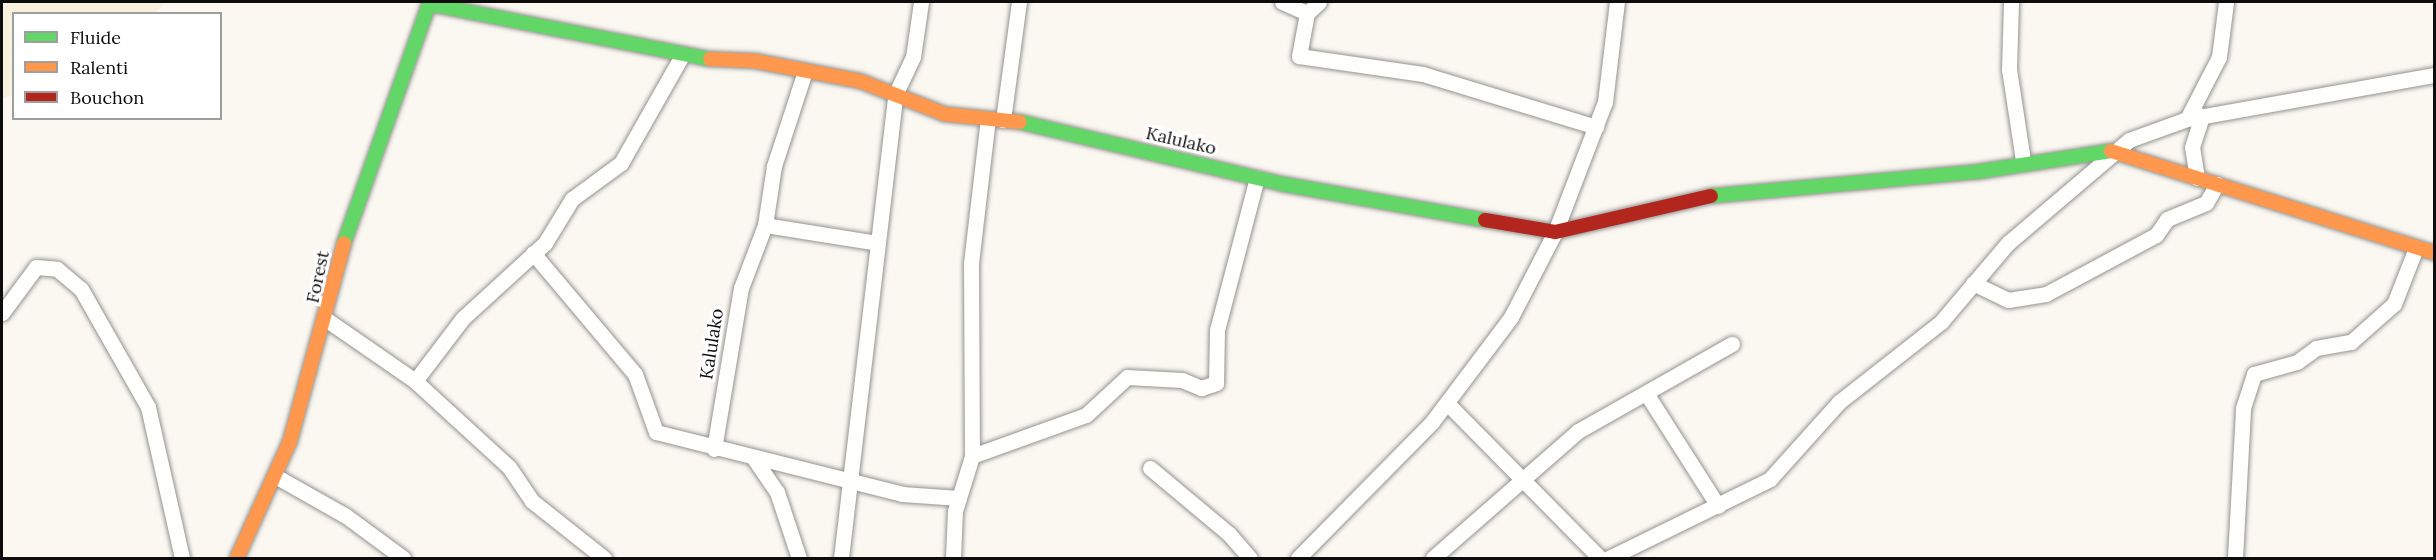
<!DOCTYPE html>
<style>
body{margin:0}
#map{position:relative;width:2436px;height:560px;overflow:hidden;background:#fbf8f2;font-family:Lora,serif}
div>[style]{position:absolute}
.farmland>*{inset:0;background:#f8f1de}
.roads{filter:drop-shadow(0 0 2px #949390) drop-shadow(0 0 2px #949390)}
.street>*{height:15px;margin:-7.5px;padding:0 7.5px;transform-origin:7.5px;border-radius:7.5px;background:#fefefd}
.fast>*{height:14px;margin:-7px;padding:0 7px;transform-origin:7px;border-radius:7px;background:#63d668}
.slow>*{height:14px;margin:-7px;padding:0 7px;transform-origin:7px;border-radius:7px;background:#ff974d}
.jam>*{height:14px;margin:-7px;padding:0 7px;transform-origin:7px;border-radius:7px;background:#b3261e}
span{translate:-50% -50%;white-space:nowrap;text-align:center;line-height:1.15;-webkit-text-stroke:6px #fff;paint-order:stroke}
.street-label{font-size:18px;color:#0d0d0d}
.frame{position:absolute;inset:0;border:3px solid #0d0d0d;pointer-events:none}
.legend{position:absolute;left:12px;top:12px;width:210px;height:108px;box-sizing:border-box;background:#fff;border:2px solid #9e9e9e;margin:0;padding:8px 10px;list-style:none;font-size:18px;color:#0d0d0d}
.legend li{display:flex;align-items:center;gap:12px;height:30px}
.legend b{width:30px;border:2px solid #9e9e9e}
</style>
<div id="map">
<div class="farmland">
<div style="clip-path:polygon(2px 2px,165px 2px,156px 13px,14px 14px,13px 95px,2px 98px)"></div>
</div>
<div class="roads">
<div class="street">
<div style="left:1282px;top:2px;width:27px;rotate:24deg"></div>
<div style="left:1319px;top:2px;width:16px;rotate:137deg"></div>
<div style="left:1307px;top:13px;width:44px;rotate:100.5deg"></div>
<div style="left:1299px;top:56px;width:125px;rotate:8.3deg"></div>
<div style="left:1423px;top:74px;width:181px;rotate:17deg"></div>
<div style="left:2011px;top:2px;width:67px;rotate:91.7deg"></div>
<div style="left:2009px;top:69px;width:93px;rotate:81.3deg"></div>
<div style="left:2187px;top:119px;width:70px;rotate:-62.7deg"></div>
<div style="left:2219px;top:57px;width:55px;rotate:-82.7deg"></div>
<div style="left:1003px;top:120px;width:119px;rotate:-82.3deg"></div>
<div style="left:2197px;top:178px;width:31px;rotate:-99deg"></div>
<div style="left:2192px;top:147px;width:33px;rotate:-72deg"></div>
<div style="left:765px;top:225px;width:114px;rotate:9.1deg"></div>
<div style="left:533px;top:253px;width:158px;rotate:49.9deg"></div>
<div style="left:635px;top:374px;width:62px;rotate:70.1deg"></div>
<div style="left:656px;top:432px;width:254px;rotate:14.1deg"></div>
<div style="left:902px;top:494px;width:57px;rotate:4deg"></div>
<div style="left:1973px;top:283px;width:39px;rotate:26deg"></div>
<div style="left:2008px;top:300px;width:38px;rotate:-9deg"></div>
<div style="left:2046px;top:294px;width:125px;rotate:-28.2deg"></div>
<div style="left:2156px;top:235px;width:19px;rotate:-55deg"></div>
<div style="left:2167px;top:219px;width:42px;rotate:-22.3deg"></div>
<div style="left:2206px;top:203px;width:22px;rotate:-60deg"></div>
<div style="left:2px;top:313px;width:57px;rotate:-53.5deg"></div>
<div style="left:36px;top:267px;width:21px;rotate:5deg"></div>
<div style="left:57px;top:269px;width:31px;rotate:40deg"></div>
<div style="left:81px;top:289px;width:136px;rotate:60.4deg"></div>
<div style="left:148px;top:407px;width:155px;rotate:77.3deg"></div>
<div style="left:327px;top:320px;width:107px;rotate:34.7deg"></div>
<div style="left:415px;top:381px;width:127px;rotate:42.5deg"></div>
<div style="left:509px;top:467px;width:41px;rotate:55.9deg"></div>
<div style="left:532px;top:501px;width:92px;rotate:38.4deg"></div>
<div style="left:415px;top:381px;width:79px;rotate:-52.7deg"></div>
<div style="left:463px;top:318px;width:111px;rotate:-42.4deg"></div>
<div style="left:545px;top:243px;width:52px;rotate:-58.5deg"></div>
<div style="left:572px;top:199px;width:61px;rotate:-36.3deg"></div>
<div style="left:621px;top:163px;width:125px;rotate:-60.4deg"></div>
<div style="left:1646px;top:393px;width:134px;rotate:57.5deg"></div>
<div style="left:1447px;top:403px;width:218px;rotate:45.4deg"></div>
<div style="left:714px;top:449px;width:163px;rotate:-80.5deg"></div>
<div style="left:741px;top:288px;width:67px;rotate:-69.1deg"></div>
<div style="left:765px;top:225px;width:60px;rotate:-81.3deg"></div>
<div style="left:774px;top:166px;width:97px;rotate:-71.9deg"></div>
<div style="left:972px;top:456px;width:121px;rotate:-19.8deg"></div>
<div style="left:1086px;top:415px;width:56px;rotate:-42.8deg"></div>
<div style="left:1127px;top:377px;width:55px;rotate:3.1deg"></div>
<div style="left:1182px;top:380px;width:21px;rotate:23deg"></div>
<div style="left:1201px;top:388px;width:16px;rotate:-18deg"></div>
<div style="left:1216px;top:383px;width:53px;rotate:-88.9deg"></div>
<div style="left:1217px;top:330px;width:157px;rotate:-75.3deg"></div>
<div style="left:753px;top:457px;width:42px;rotate:55.6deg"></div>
<div style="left:777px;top:492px;width:70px;rotate:71.6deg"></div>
<div style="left:1150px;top:468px;width:103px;rotate:39.9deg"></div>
<div style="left:1229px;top:534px;width:32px;rotate:49deg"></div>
<div style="left:277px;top:477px;width:79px;rotate:29.5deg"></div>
<div style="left:346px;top:516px;width:71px;rotate:36.4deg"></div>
<div style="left:841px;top:558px;width:466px;rotate:-83.3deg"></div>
<div style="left:895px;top:95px;width:42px;rotate:-64.7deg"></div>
<div style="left:913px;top:57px;width:56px;rotate:-81.7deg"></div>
<div style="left:953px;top:558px;width:47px;rotate:-87.6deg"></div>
<div style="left:955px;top:511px;width:58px;rotate:-72.8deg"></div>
<div style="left:972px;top:456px;width:193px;rotate:-90.3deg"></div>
<div style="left:971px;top:263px;width:145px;rotate:-83.3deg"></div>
<div style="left:1298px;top:558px;width:191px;rotate:-45.4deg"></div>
<div style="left:1432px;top:422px;width:131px;rotate:-53deg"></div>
<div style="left:1511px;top:317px;width:96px;rotate:-62.6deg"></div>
<div style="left:1555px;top:232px;width:139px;rotate:-69deg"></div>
<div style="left:1605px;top:102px;width:101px;rotate:-83.2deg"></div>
<div style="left:1433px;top:558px;width:193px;rotate:-41.2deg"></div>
<div style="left:1578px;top:431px;width:177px;rotate:-29.5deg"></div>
<div style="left:1609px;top:558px;width:179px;rotate:-26.1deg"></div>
<div style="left:1770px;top:479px;width:103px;rotate:-48.1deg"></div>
<div style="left:1839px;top:402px;width:130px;rotate:-38.1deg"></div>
<div style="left:1941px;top:322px;width:104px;rotate:-49.7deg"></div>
<div style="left:2008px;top:243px;width:159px;rotate:-40.4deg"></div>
<div style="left:2129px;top:140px;width:62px;rotate:-19.9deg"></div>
<div style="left:2187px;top:119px;width:251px;rotate:-10.1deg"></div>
<div style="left:2235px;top:558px;width:150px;rotate:-86.9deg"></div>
<div style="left:2243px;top:408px;width:36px;rotate:-72deg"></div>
<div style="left:2254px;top:374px;width:45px;rotate:-15.6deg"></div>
<div style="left:2297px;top:362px;width:24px;rotate:-36deg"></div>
<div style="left:2316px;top:348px;width:36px;rotate:-10deg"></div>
<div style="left:2351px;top:342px;width:57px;rotate:-41.5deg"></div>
<div style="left:2394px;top:304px;width:60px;rotate:-68.6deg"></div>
</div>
<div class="fast">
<div style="left:429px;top:4px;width:286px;rotate:11.1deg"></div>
<div style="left:1020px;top:122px;width:269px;rotate:13.3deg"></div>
<div style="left:1282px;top:184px;width:206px;rotate:10.1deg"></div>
<div style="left:1711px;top:196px;width:266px;rotate:-5.2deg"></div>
<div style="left:1976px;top:172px;width:137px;rotate:-8.8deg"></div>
<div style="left:344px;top:243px;width:256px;rotate:-70.4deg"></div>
</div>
<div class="slow">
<div style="left:710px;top:59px;width:45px;rotate:2.5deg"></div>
<div style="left:755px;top:61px;width:107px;rotate:10.8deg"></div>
<div style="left:860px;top:81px;width:90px;rotate:21.4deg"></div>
<div style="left:944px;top:114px;width:76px;rotate:6deg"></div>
<div style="left:2111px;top:151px;width:339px;rotate:17.5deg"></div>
<div style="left:237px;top:558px;width:128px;rotate:-65.6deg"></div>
<div style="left:290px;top:441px;width:205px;rotate:-74.7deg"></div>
</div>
<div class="jam">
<div style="left:1485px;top:220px;width:71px;rotate:9.7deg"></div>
<div style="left:1555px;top:232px;width:160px;rotate:-13deg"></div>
</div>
</div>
<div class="street-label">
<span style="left:1181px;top:141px;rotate:13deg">Kalulako</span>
<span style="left:318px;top:277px;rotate:-78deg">Forest</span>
<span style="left:712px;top:344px;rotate:-81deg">Kalulako</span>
</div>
<div class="frame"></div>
<ul class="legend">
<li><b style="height:8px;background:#63d668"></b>Fluide</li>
<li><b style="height:8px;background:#ff974d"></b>Ralenti</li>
<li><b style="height:8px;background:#b3261e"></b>Bouchon</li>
</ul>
</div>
